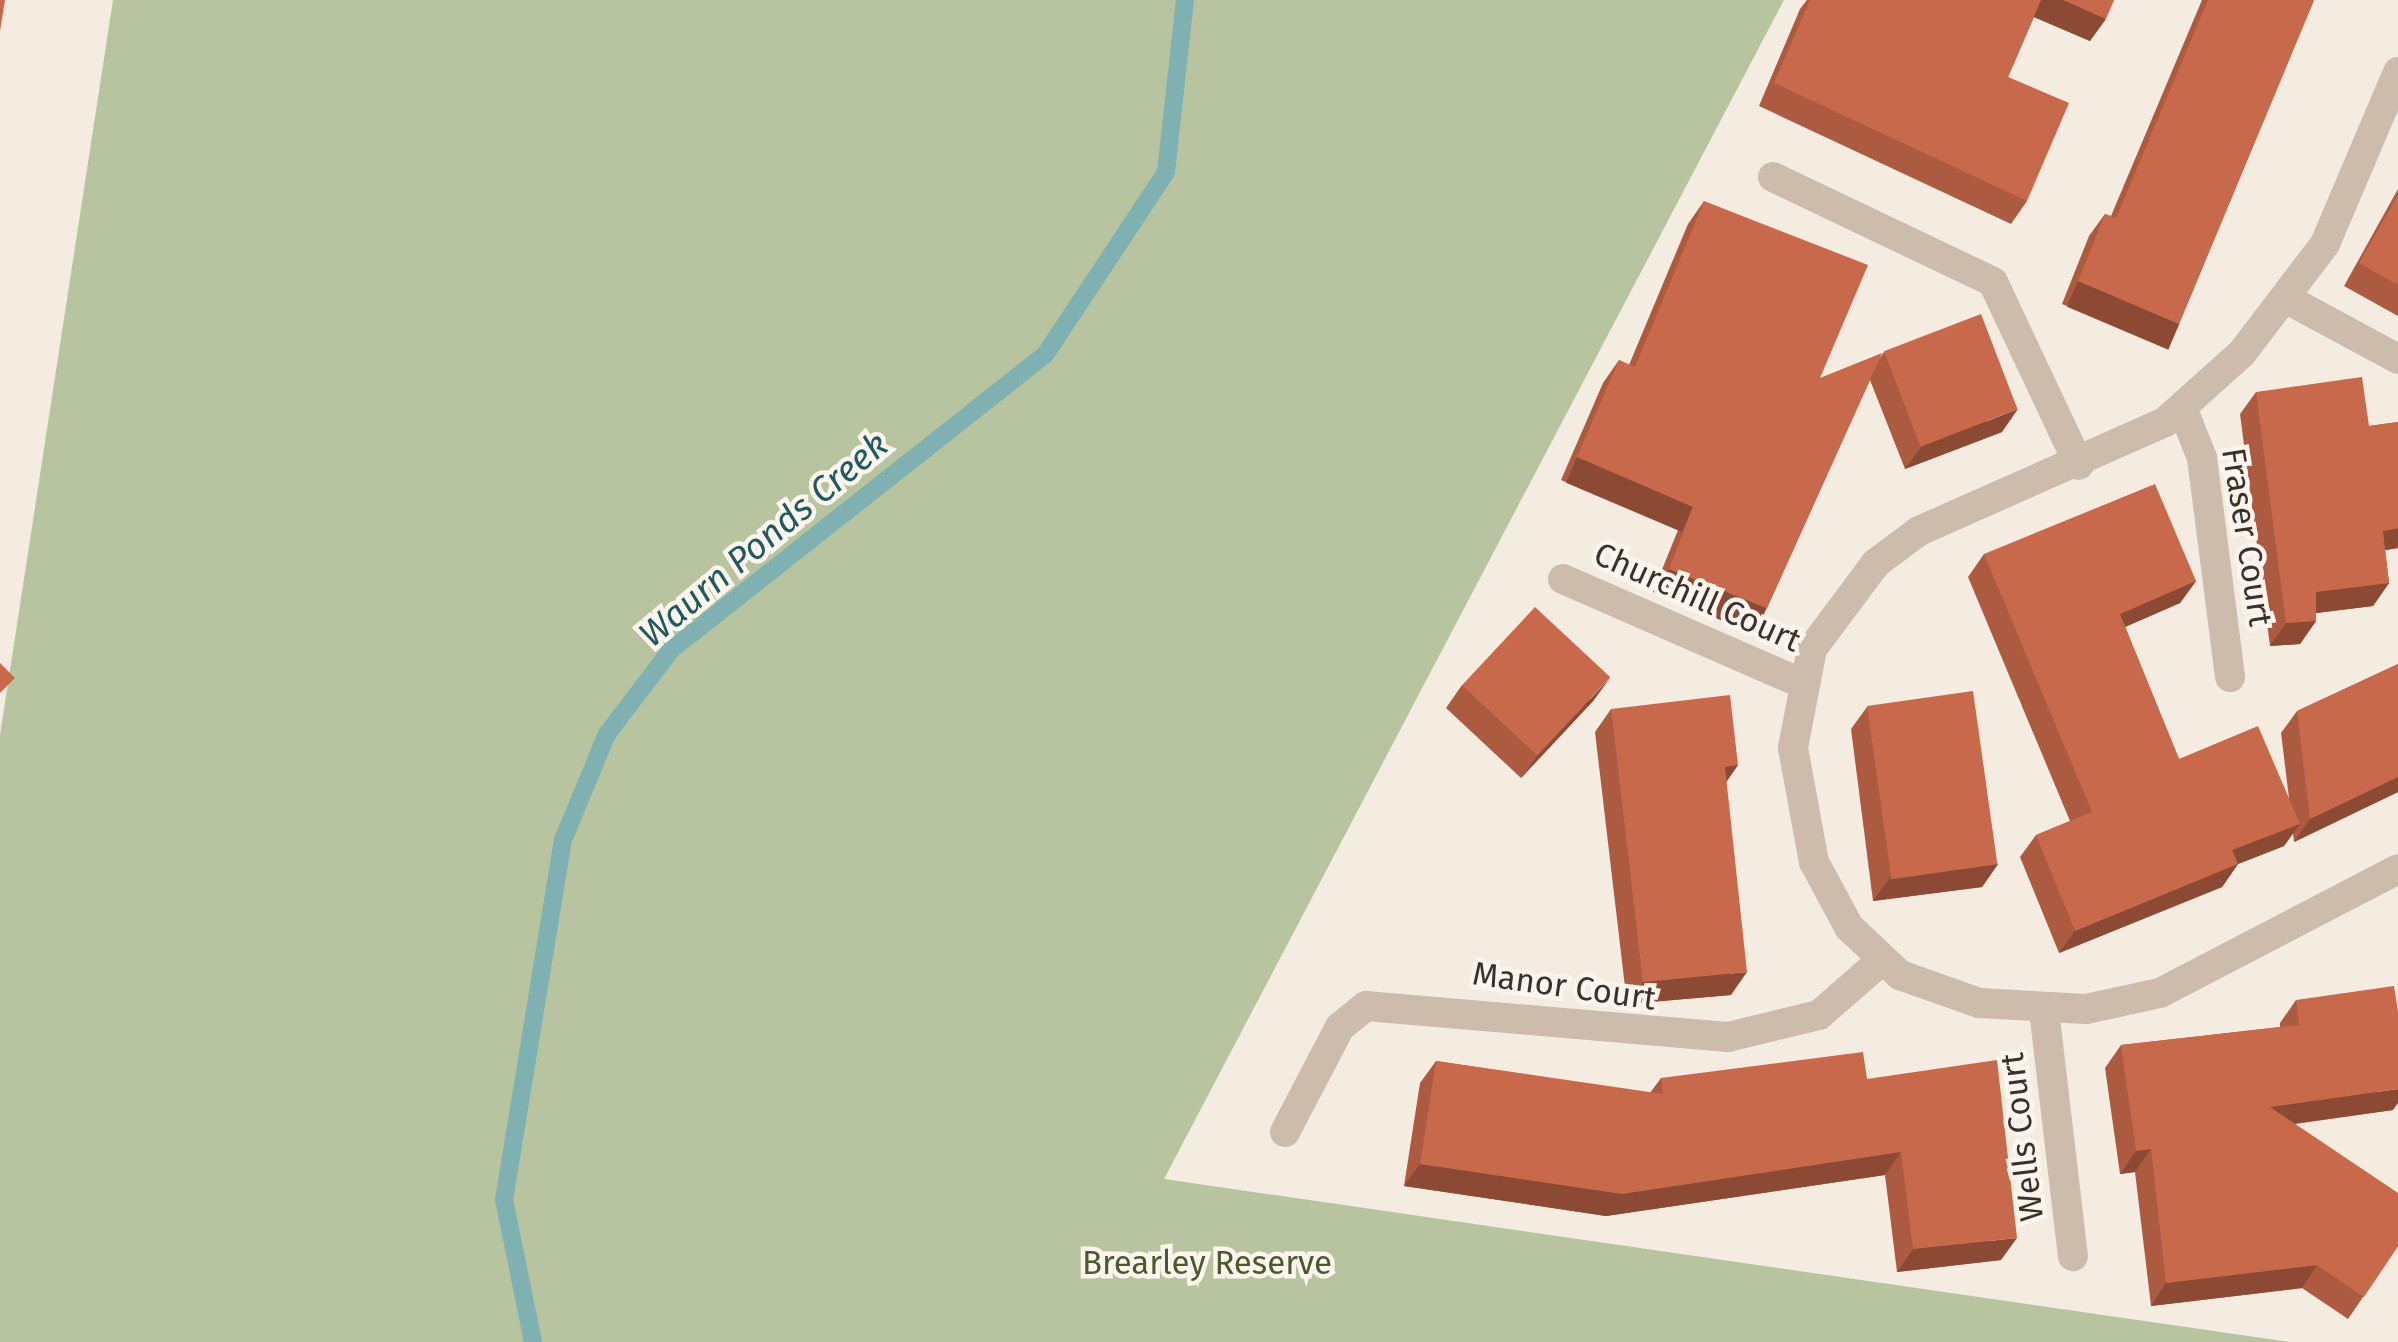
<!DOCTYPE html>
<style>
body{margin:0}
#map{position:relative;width:2398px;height:1342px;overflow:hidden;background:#f4ebe1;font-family:"Fira Sans",sans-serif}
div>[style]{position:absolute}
.green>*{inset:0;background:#b8c4a0}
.stream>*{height:18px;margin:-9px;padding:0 9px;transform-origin:9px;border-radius:9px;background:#7fb0b2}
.minor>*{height:30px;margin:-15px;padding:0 15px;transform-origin:15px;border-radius:15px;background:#cdbbac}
.wall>*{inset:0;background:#ac5a40}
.shaded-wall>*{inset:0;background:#8c4a34;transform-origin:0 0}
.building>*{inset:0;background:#c8694b;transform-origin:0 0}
span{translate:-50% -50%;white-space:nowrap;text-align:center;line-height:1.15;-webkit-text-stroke:9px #fbf5ee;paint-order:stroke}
.street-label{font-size:33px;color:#3b302b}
.park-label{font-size:33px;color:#4a5a2e}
.water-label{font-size:36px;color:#1f5a5e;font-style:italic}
</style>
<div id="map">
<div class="green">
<div style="clip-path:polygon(113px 0,1784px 0,1164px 1179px,2289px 1342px,0 1342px,0 735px)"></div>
</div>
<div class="stream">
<div style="left:533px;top:1342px;width:145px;rotate:-101.5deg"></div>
<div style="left:504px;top:1200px;width:365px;rotate:-80.7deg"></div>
<div style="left:563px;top:840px;width:115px;rotate:-67.5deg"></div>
<div style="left:607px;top:734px;width:106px;rotate:-52.7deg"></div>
<div style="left:671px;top:650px;width:476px;rotate:-38.3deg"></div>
<div style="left:1045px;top:355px;width:219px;rotate:-56.5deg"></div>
<div style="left:1166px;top:172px;width:173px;rotate:-83.7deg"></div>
</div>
<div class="minor">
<div style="left:2398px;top:72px;width:187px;rotate:113deg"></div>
<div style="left:2325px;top:244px;width:137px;rotate:127.3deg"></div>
<div style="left:2242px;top:353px;width:103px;rotate:138.1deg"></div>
<div style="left:2165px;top:422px;width:269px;rotate:156.1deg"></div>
<div style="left:1919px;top:531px;width:54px;rotate:143.3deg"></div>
<div style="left:1876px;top:563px;width:107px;rotate:126.7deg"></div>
<div style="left:1812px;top:649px;width:101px;rotate:100.9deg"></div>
<div style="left:1793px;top:748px;width:116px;rotate:79.6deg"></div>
<div style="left:1814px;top:862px;width:74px;rotate:61.7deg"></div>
<div style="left:1849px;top:927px;width:70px;rotate:43.3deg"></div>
<div style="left:1900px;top:975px;width:84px;rotate:19.5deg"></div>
<div style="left:1979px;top:1003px;width:107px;rotate:3.2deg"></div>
<div style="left:2086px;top:1009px;width:76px;rotate:-12.2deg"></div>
<div style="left:2160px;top:993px;width:268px;rotate:-27.5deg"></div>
<div style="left:1773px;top:177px;width:244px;rotate:25.5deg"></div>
<div style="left:1993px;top:282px;width:202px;rotate:64.8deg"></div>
<div style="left:2287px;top:299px;width:126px;rotate:28.4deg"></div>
<div style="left:2183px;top:410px;width:52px;rotate:68.4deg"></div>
<div style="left:2202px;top:458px;width:221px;rotate:82.7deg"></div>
<div style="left:1563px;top:579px;width:260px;rotate:23.6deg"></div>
<div style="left:2044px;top:1010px;width:248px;rotate:83.3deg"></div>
<div style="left:1285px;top:1132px;width:119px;rotate:-62.4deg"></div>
<div style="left:1340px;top:1027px;width:33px;rotate:-39deg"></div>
<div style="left:1366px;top:1006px;width:363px;rotate:4.9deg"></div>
<div style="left:1728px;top:1037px;width:94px;rotate:-13.6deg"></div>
<div style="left:1819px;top:1015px;width:82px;rotate:-41.1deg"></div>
</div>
<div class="wall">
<div style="clip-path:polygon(1807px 0,2114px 0,2090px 41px,2034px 17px,2008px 77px,2027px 201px,2011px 224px,1759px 106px,1800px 9px)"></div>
<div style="clip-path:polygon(2202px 0,2314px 0,2179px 324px,2163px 346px,2062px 304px,2089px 236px,2105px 214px,2111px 216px)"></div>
<div style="clip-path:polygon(2398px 189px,2398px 316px,2344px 286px)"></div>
<div style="clip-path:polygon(1704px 201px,1820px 378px,1879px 359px,1884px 352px,2002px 432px,1905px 469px,1870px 380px,1767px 608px,1751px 631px,1653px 592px,1678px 530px,1561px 480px,1603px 383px,1619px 360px,1629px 365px,1688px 224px)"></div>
<div style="clip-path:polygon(2256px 392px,2369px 426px,2398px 422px,2398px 548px,2385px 550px,2389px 583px,2373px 606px,2316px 613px,2316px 621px,2300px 644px,2270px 646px,2240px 414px)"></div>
<div style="clip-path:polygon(1984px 554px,2196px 581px,2180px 603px,2125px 627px,2179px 759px,2289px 798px,2281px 733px,2297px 711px,2398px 664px,2398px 792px,2294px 842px,2293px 833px,2284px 846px,2238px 864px,2222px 887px,2059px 953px,2020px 857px,2036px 835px,2070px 821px,1968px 577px)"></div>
<div style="clip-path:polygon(1462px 685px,1594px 700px,1521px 778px,1446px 708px)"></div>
<div style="clip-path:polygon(1867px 707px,1998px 864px,1982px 887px,1873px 901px,1851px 729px)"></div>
<div style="clip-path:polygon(1611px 709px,1738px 765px,1726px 782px,1731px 995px,1627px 1004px,1595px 732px)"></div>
<div style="clip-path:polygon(2296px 1000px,2393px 1110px,2295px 1124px,2398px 1246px,2348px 1319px,2302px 1288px,2151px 1306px,2135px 1172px,2120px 1174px,2105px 1068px,2121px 1045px,2280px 1027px,2280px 1023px)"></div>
<div style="clip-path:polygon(1436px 1061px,1650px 1093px,1661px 1078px,1867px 1079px,2001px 1260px,1897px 1272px,1885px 1175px,1606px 1216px,1404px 1186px,1420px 1083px)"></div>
</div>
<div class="shaded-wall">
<div style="clip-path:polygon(2039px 0,2063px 0,2106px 19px,2090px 41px,2029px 15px)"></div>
<div style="left:2078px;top:281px;width:110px;height:28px;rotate:23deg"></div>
<div style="clip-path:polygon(2018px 409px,2002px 432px,1905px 469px,1921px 447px)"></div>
<div style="left:1577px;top:457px;width:126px;height:28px;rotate:23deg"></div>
<div style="clip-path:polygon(2398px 528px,2398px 548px,2367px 553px,2383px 531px)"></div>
<div style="left:1669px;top:569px;width:105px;height:28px;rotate:22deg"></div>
<div style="clip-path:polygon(2196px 581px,2180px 603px,2104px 636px,2120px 614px)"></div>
<div style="clip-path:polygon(2389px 583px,2373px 606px,2300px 615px,2316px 592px)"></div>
<div style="clip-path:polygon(2316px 621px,2300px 644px,2270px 646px,2286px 623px)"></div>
<div style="clip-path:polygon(1610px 678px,1594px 700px,1521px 778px,1537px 756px)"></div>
<div style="clip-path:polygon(1738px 765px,1722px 788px,1725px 767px)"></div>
<div style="clip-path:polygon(2398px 777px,2398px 792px,2294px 842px,2310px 819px)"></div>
<div style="clip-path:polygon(2300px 824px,2284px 846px,2238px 864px,2222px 887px,2059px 953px,2075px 931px,2232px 850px)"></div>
<div style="clip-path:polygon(1998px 864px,1982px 887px,1873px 901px,1889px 879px)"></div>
<div style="clip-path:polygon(1747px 972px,1731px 995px,1627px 1004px,1643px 982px)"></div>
<div style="clip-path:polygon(2398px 1089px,2398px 1103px,2393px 1110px,2254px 1129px,2270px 1107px)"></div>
<div style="clip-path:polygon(2151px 1149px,2135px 1172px,2120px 1174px,2136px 1151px)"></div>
<div style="clip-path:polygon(1901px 1152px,1885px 1175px,1606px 1216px,1404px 1186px,1420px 1164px)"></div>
<div style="clip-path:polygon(2017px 1238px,2001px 1260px,1897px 1272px,1913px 1249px)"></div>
<div style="clip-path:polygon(2317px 1265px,2302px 1288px,2151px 1306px,2166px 1283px)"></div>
</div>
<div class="building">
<div style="clip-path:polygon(0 0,5px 0,0 31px)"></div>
<div style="clip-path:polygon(1810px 0,2041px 0,2008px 77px,2069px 103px,2027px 201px,1774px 83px)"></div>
<div style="clip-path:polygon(2063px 0,2114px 0,2106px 19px)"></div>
<div style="clip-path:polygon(2208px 0,2314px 0,2179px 324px,2078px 281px,2105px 214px,2116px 218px)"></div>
<div style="clip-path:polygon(2398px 195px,2398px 285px,2359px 263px)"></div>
<div style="clip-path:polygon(1704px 201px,1868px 265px,1820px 378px,1882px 353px,1767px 608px,1669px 569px,1693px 507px,1577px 457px,1619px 360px,1635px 367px)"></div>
<div style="left:1981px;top:314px;width:102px;height:104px;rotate:69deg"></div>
<div style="clip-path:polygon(2362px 377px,2369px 426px,2398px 422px,2398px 528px,2383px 531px,2389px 583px,2316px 592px,2316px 621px,2286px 623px,2256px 392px)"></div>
<div style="clip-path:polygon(2155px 484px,2196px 581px,2120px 614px,2179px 759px,2258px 726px,2300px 824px,2232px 850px,2238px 864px,2075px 931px,2036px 835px,2092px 812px,1984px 554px)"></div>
<div style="left:1535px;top:607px;width:103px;height:107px;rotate:43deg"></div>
<div style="clip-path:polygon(0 663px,15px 678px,0 693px)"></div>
<div style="clip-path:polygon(2398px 664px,2398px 777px,2310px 819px,2297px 711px)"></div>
<div style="left:1973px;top:691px;width:175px;height:107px;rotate:82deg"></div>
<div style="clip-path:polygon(1730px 695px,1738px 765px,1725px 767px,1747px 972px,1643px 982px,1611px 709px)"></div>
<div style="clip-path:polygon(2394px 986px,2398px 1012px,2398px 1089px,2270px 1107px,2398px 1193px,2398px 1246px,2364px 1297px,2317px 1265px,2166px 1283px,2151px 1149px,2136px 1151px,2121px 1045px,2299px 1025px,2296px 1000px)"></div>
<div style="clip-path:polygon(1863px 1052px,1867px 1079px,1997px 1060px,2017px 1238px,1913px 1249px,1901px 1152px,1622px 1194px,1420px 1164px,1436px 1061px,1663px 1094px,1661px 1078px)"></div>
</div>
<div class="street-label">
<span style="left:2246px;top:537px;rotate:81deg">Fraser Court</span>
<span style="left:1697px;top:598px;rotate:24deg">Churchill Court</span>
<span style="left:1564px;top:987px;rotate:8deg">Manor Court</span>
<span style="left:2023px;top:1137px;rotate:-97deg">Wells Court</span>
</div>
<div class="park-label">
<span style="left:1207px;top:1264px">Brearley Reserve</span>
</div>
<div class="water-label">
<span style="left:764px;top:540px;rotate:-40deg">Waurn Ponds Creek</span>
</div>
</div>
